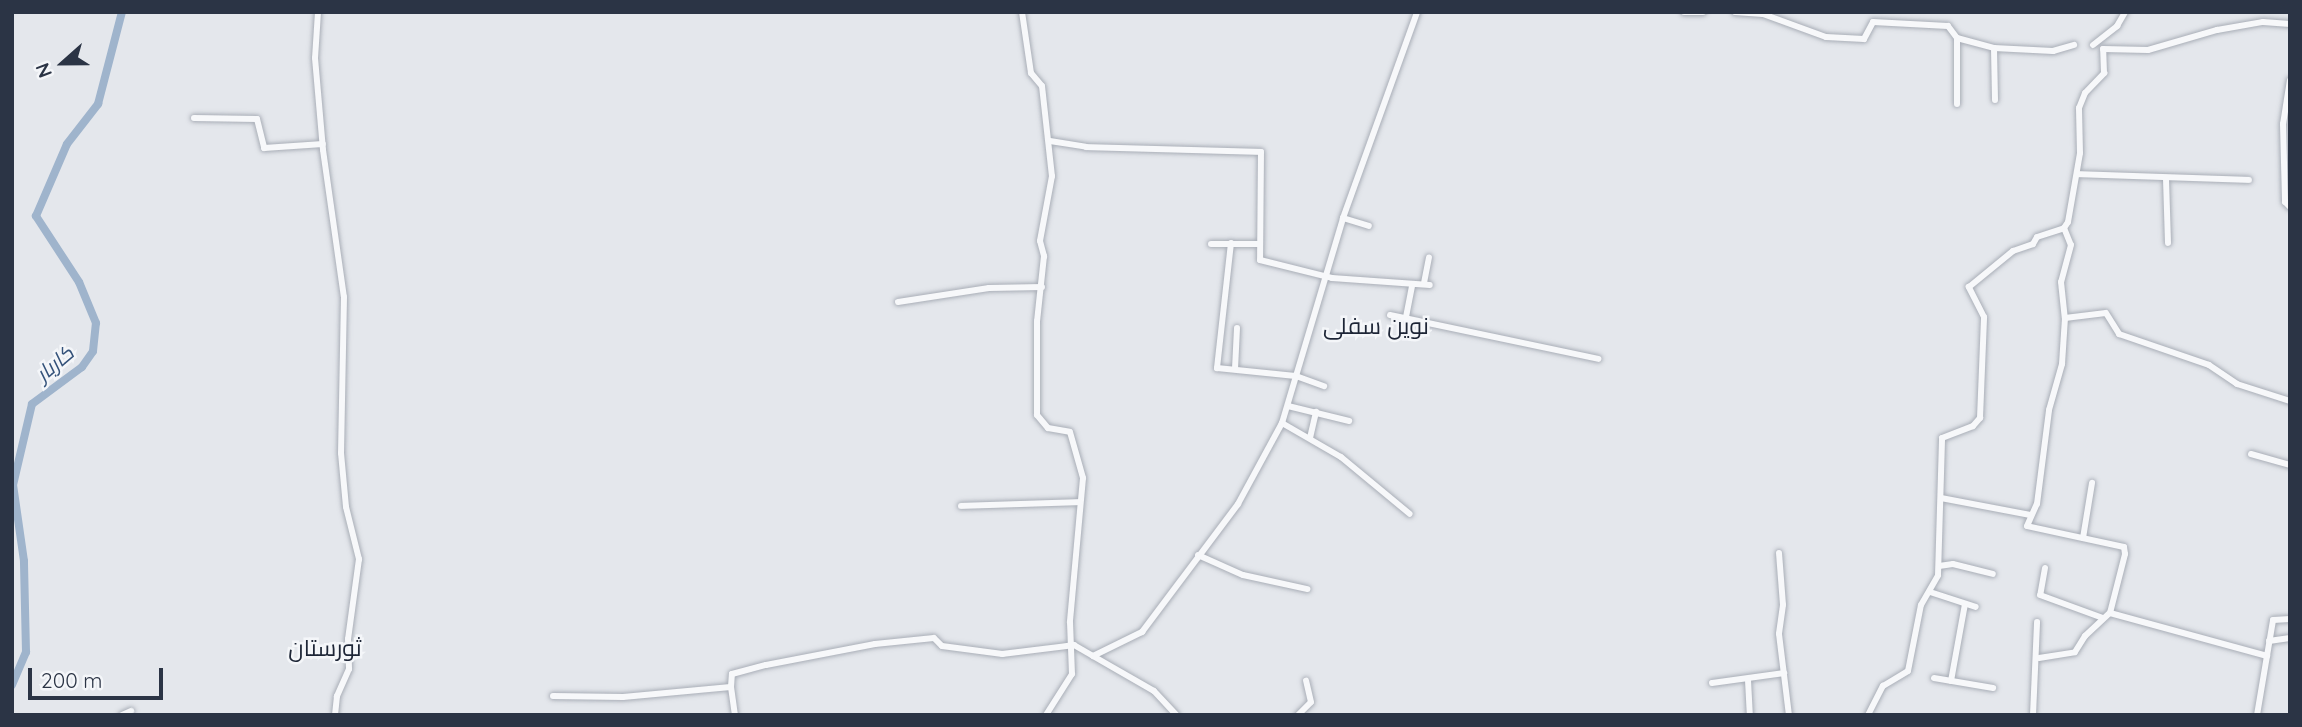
<!DOCTYPE html>
<meta charset="utf-8">
<style>
body{margin:0}
#map{position:relative;width:2302px;height:727px;overflow:hidden;background:#e4e7ec;font-family:Quicksand,Cairo,sans-serif}
div>[style]{position:absolute}
.river>*{height:8px;margin:-4px;padding:0 4px;transform-origin:4px;border-radius:4px;background:#9fb4cc}
.roads{filter:drop-shadow(0 0 2px #a9aeb7) drop-shadow(0 0 2px #a9aeb7)}
.minor>*{height:6px;margin:-3px;padding:0 3px;transform-origin:3px;border-radius:3px;background:#f7f8fa}
span{translate:-50% -50%;white-space:nowrap;text-align:center;line-height:1.15;-webkit-text-stroke:5px #f4f6f9;paint-order:stroke}
.water-label{font-size:21px;color:#34527a;font-style:italic}
.quarter-label{font-size:23px;color:#1d2536}
.frame{position:absolute;inset:0;border:14px solid #2b3445;pointer-events:none}
.north{position:absolute;left:28px;top:28px;width:70px;height:70px;-webkit-text-stroke:5px #f4f6f9;paint-order:stroke;rotate:249deg;font-size:19px;font-weight:700;line-height:28px;text-align:center;color:#2b3445}
.north::after{content:'';display:block;margin:auto;width:24px;height:32px;background:#2b3445;clip-path:polygon(50% 0,100% 100%,50% 72%,0 100%)}
.scale{position:absolute;left:28px;top:668px;width:135px;height:32px;box-sizing:border-box;border:4px solid #2b3445;border-top:0;padding-left:9px;font-size:21px;line-height:24px;white-space:nowrap;color:#2b3445;-webkit-text-stroke:5px #f4f6f9;paint-order:stroke}
</style>
<div id="map">
<div class="river">
<div style="left:12px;top:685px;width:36px;rotate:-67deg"></div>
<div style="left:26px;top:652px;width:91px;rotate:-91.3deg"></div>
<div style="left:24px;top:561px;width:77px;rotate:-98.2deg"></div>
<div style="left:13px;top:485px;width:83px;rotate:-76.8deg"></div>
<div style="left:32px;top:404px;width:62px;rotate:-36.5deg"></div>
<div style="left:82px;top:367px;width:19px;rotate:-55deg"></div>
<div style="left:93px;top:351px;width:28px;rotate:-84deg"></div>
<div style="left:96px;top:323px;width:44px;rotate:-112.5deg"></div>
<div style="left:79px;top:282px;width:79px;rotate:-123.1deg"></div>
<div style="left:36px;top:216px;width:78px;rotate:-66.7deg"></div>
<div style="left:67px;top:144px;width:51px;rotate:-52.2deg"></div>
<div style="left:98px;top:104px;width:95px;rotate:-75.4deg"></div>
</div>
<div class="roads">
<div class="minor">
<div style="left:318px;top:12px;width:46px;rotate:93.7deg"></div>
<div style="left:315px;top:58px;width:92px;rotate:85deg"></div>
<div style="left:323px;top:150px;width:148px;rotate:81.9deg"></div>
<div style="left:344px;top:297px;width:156px;rotate:91.1deg"></div>
<div style="left:341px;top:453px;width:54px;rotate:84.7deg"></div>
<div style="left:346px;top:507px;width:54px;rotate:76deg"></div>
<div style="left:359px;top:559px;width:81px;rotate:97.8deg"></div>
<div style="left:348px;top:639px;width:30px;rotate:88deg"></div>
<div style="left:349px;top:669px;width:30px;rotate:114deg"></div>
<div style="left:337px;top:696px;width:19px;rotate:96deg"></div>
<div style="left:1022px;top:12px;width:62px;rotate:81.6deg"></div>
<div style="left:1031px;top:73px;width:17px;rotate:50deg"></div>
<div style="left:1042px;top:86px;width:91px;rotate:83.7deg"></div>
<div style="left:1052px;top:176px;width:66px;rotate:100.5deg"></div>
<div style="left:1040px;top:241px;width:16px;rotate:75deg"></div>
<div style="left:1044px;top:256px;width:65px;rotate:96.1deg"></div>
<div style="left:1037px;top:321px;width:94px;rotate:90deg"></div>
<div style="left:1037px;top:415px;width:17px;rotate:50deg"></div>
<div style="left:1048px;top:428px;width:22px;rotate:10deg"></div>
<div style="left:1070px;top:432px;width:48px;rotate:74.2deg"></div>
<div style="left:1083px;top:478px;width:145px;rotate:95.2deg"></div>
<div style="left:1070px;top:622px;width:52px;rotate:87.8deg"></div>
<div style="left:1072px;top:674px;width:49px;rotate:122.4deg"></div>
<div style="left:1684px;top:12px;width:19px"></div>
<div style="left:1735px;top:12px;width:28px;rotate:4deg"></div>
<div style="left:1763px;top:14px;width:67px;rotate:20.1deg"></div>
<div style="left:1826px;top:37px;width:38px;rotate:3deg"></div>
<div style="left:1864px;top:39px;width:19px;rotate:-62deg"></div>
<div style="left:1873px;top:22px;width:75px;rotate:3.1deg"></div>
<div style="left:1948px;top:26px;width:15px;rotate:53deg"></div>
<div style="left:1957px;top:38px;width:38px;rotate:15deg"></div>
<div style="left:1994px;top:48px;width:59px;rotate:2.9deg"></div>
<div style="left:2053px;top:51px;width:22px;rotate:-16deg"></div>
<div style="left:2093px;top:45px;width:31px;rotate:-38deg"></div>
<div style="left:2117px;top:26px;width:16px;rotate:-60deg"></div>
<div style="left:1994px;top:48px;width:52px;rotate:88.9deg"></div>
<div style="left:2290px;top:80px;width:45px;rotate:99deg"></div>
<div style="left:2283px;top:124px;width:78px;rotate:88.5deg"></div>
<div style="left:2285px;top:202px;width:7px;rotate:45deg"></div>
<div style="left:1957px;top:104px;width:66px;rotate:-90deg"></div>
<div style="left:194px;top:118px;width:63px;rotate:0.9deg"></div>
<div style="left:257px;top:119px;width:30px;rotate:76deg"></div>
<div style="left:264px;top:148px;width:59px;rotate:-3.9deg"></div>
<div style="left:1050px;top:141px;width:36px;rotate:9deg"></div>
<div style="left:1086px;top:147px;width:175px;rotate:1.6deg"></div>
<div style="left:1261px;top:152px;width:108px;rotate:90.5deg"></div>
<div style="left:1260px;top:260px;width:74px;rotate:14deg"></div>
<div style="left:1332px;top:278px;width:98px;rotate:4.1deg"></div>
<div style="left:2077px;top:174px;width:172px;rotate:2deg"></div>
<div style="left:2166px;top:179px;width:64px;rotate:88.2deg"></div>
<div style="left:1343px;top:218px;width:27px;rotate:17deg"></div>
<div style="left:2064px;top:228px;width:18px;rotate:68deg"></div>
<div style="left:2071px;top:245px;width:38px;rotate:105deg"></div>
<div style="left:2061px;top:282px;width:36px;rotate:84deg"></div>
<div style="left:2065px;top:318px;width:41px;rotate:-7deg"></div>
<div style="left:2106px;top:313px;width:25px;rotate:58deg"></div>
<div style="left:2119px;top:334px;width:95px;rotate:19deg"></div>
<div style="left:2209px;top:365px;width:34px;rotate:34deg"></div>
<div style="left:2237px;top:384px;width:56px;rotate:17.8deg"></div>
<div style="left:1231px;top:243px;width:126px;rotate:96.4deg"></div>
<div style="left:1217px;top:368px;width:79px;rotate:5.8deg"></div>
<div style="left:1296px;top:376px;width:30px;rotate:20deg"></div>
<div style="left:1211px;top:244px;width:47px"></div>
<div style="left:1424px;top:283px;width:26px;rotate:-79deg"></div>
<div style="left:898px;top:302px;width:92px;rotate:-8.7deg"></div>
<div style="left:989px;top:288px;width:53px;rotate:-1.1deg"></div>
<div style="left:1390px;top:315px;width:213px;rotate:11.9deg"></div>
<div style="left:1406px;top:317px;width:32px;rotate:-79deg"></div>
<div style="left:1235px;top:369px;width:41px;rotate:-87.2deg"></div>
<div style="left:1288px;top:406px;width:63px;rotate:13.8deg"></div>
<div style="left:1282px;top:423px;width:68px;rotate:30deg"></div>
<div style="left:1341px;top:457px;width:89px;rotate:39.6deg"></div>
<div style="left:1310px;top:438px;width:27px;rotate:-77deg"></div>
<div style="left:2251px;top:454px;width:41px;rotate:15.8deg"></div>
<div style="left:1941px;top:498px;width:91px;rotate:10.8deg"></div>
<div style="left:961px;top:506px;width:119px;rotate:-1.9deg"></div>
<div style="left:2083px;top:538px;width:56px;rotate:-80.7deg"></div>
<div style="left:1779px;top:553px;width:52px;rotate:85.6deg"></div>
<div style="left:1783px;top:605px;width:29px;rotate:98deg"></div>
<div style="left:1779px;top:634px;width:82px;rotate:83deg"></div>
<div style="left:1198px;top:555px;width:49px;rotate:24deg"></div>
<div style="left:1243px;top:575px;width:66px;rotate:12.3deg"></div>
<div style="left:1939px;top:566px;width:14px;rotate:-8deg"></div>
<div style="left:1953px;top:564px;width:41px;rotate:14deg"></div>
<div style="left:2045px;top:568px;width:27px;rotate:100deg"></div>
<div style="left:2040px;top:595px;width:67px;rotate:20.1deg"></div>
<div style="left:1930px;top:592px;width:48px;rotate:18.1deg"></div>
<div style="left:2110px;top:613px;width:163px;rotate:15.3deg"></div>
<div style="left:2269px;top:641px;width:21px;rotate:-8deg"></div>
<div style="left:1093px;top:656px;width:70px;rotate:29.8deg"></div>
<div style="left:1154px;top:691px;width:33px;rotate:47deg"></div>
<div style="left:2039px;top:658px;width:36px;rotate:-9deg"></div>
<div style="left:2075px;top:652px;width:19px;rotate:-58deg"></div>
<div style="left:2085px;top:636px;width:34px;rotate:-43deg"></div>
<div style="left:2110px;top:613px;width:61px;rotate:-75.7deg"></div>
<div style="left:2125px;top:554px;width:7px;rotate:-98deg"></div>
<div style="left:2124px;top:547px;width:99px;rotate:-167.8deg"></div>
<div style="left:2027px;top:526px;width:24px;rotate:-66deg"></div>
<div style="left:2037px;top:504px;width:95px;rotate:-82.7deg"></div>
<div style="left:2049px;top:410px;width:48px;rotate:-74.2deg"></div>
<div style="left:2062px;top:364px;width:46px;rotate:-86.3deg"></div>
<div style="left:1934px;top:678px;width:60px;rotate:9.6deg"></div>
<div style="left:1748px;top:680px;width:35px;rotate:87deg"></div>
<div style="left:1951px;top:681px;width:78px;rotate:-79.7deg"></div>
<div style="left:1712px;top:683px;width:73px;rotate:-7.9deg"></div>
<div style="left:731px;top:687px;width:28px;rotate:82deg"></div>
<div style="left:553px;top:696px;width:70px;rotate:0.8deg"></div>
<div style="left:623px;top:697px;width:108px;rotate:-5.3deg"></div>
<div style="left:731px;top:687px;width:13px;rotate:-86deg"></div>
<div style="left:732px;top:674px;width:35px;rotate:-15deg"></div>
<div style="left:766px;top:665px;width:111px;rotate:-10.9deg"></div>
<div style="left:875px;top:644px;width:59px;rotate:-5.8deg"></div>
<div style="left:934px;top:638px;width:11px;rotate:45deg"></div>
<div style="left:942px;top:646px;width:61px;rotate:7.6deg"></div>
<div style="left:1002px;top:654px;width:73px;rotate:-7.1deg"></div>
<div style="left:1074px;top:645px;width:22px;rotate:30deg"></div>
<div style="left:1093px;top:656px;width:55px;rotate:-26.1deg"></div>
<div style="left:1142px;top:632px;width:160px;rotate:-53.1deg"></div>
<div style="left:1238px;top:504px;width:92px;rotate:-61.5deg"></div>
<div style="left:1282px;top:423px;width:214px;rotate:-73.4deg"></div>
<div style="left:1343px;top:218px;width:219px;rotate:-70.2deg"></div>
<div style="left:122px;top:715px;width:10px;rotate:-24deg"></div>
<div style="left:1298px;top:715px;width:18px;rotate:-45deg"></div>
<div style="left:1311px;top:702px;width:22px;rotate:-103deg"></div>
<div style="left:1868px;top:715px;width:33px;rotate:-63deg"></div>
<div style="left:1883px;top:686px;width:29px;rotate:-31deg"></div>
<div style="left:1908px;top:671px;width:67px;rotate:-78.9deg"></div>
<div style="left:1921px;top:605px;width:34px;rotate:-60deg"></div>
<div style="left:1938px;top:575px;width:137px;rotate:-88.3deg"></div>
<div style="left:1942px;top:438px;width:33px;rotate:-21deg"></div>
<div style="left:1973px;top:426px;width:11px;rotate:-49deg"></div>
<div style="left:1980px;top:418px;width:101px;rotate:-87.7deg"></div>
<div style="left:1984px;top:317px;width:34px;rotate:-117deg"></div>
<div style="left:1969px;top:287px;width:57px;rotate:-39.3deg"></div>
<div style="left:2013px;top:251px;width:21px;rotate:-19deg"></div>
<div style="left:2033px;top:244px;width:8px;rotate:-60deg"></div>
<div style="left:2037px;top:237px;width:28px;rotate:-18deg"></div>
<div style="left:2064px;top:228px;width:7px;rotate:-56deg"></div>
<div style="left:2068px;top:222px;width:70px;rotate:-80.1deg"></div>
<div style="left:2080px;top:153px;width:45px;rotate:-91.3deg"></div>
<div style="left:2079px;top:108px;width:16px;rotate:-68deg"></div>
<div style="left:2085px;top:93px;width:28px;rotate:-46deg"></div>
<div style="left:2104px;top:73px;width:24px;rotate:-92deg"></div>
<div style="left:2103px;top:49px;width:45px;rotate:1.3deg"></div>
<div style="left:2148px;top:50px;width:72px;rotate:-16.2deg"></div>
<div style="left:2217px;top:30px;width:47px;rotate:-9.9deg"></div>
<div style="left:2263px;top:22px;width:27px;rotate:4deg"></div>
<div style="left:2033px;top:715px;width:93px;rotate:-87.5deg"></div>
<div style="left:2257px;top:715px;width:96px;rotate:-80.4deg"></div>
<div style="left:2273px;top:620px;width:17px;rotate:-3deg"></div>
</div>
</div>
<div class="water-label">
<span style="left:54px;top:363px;rotate:-40deg">کاربار</span>
</div>
<div class="quarter-label">
<span style="left:1376px;top:326px">نوین سفلى</span>
<span style="left:325px;top:648px">ثورستان</span>
</div>
<div class="frame"></div>
<div class="north">N</div>
<div class="scale">200 m</div>
</div>
